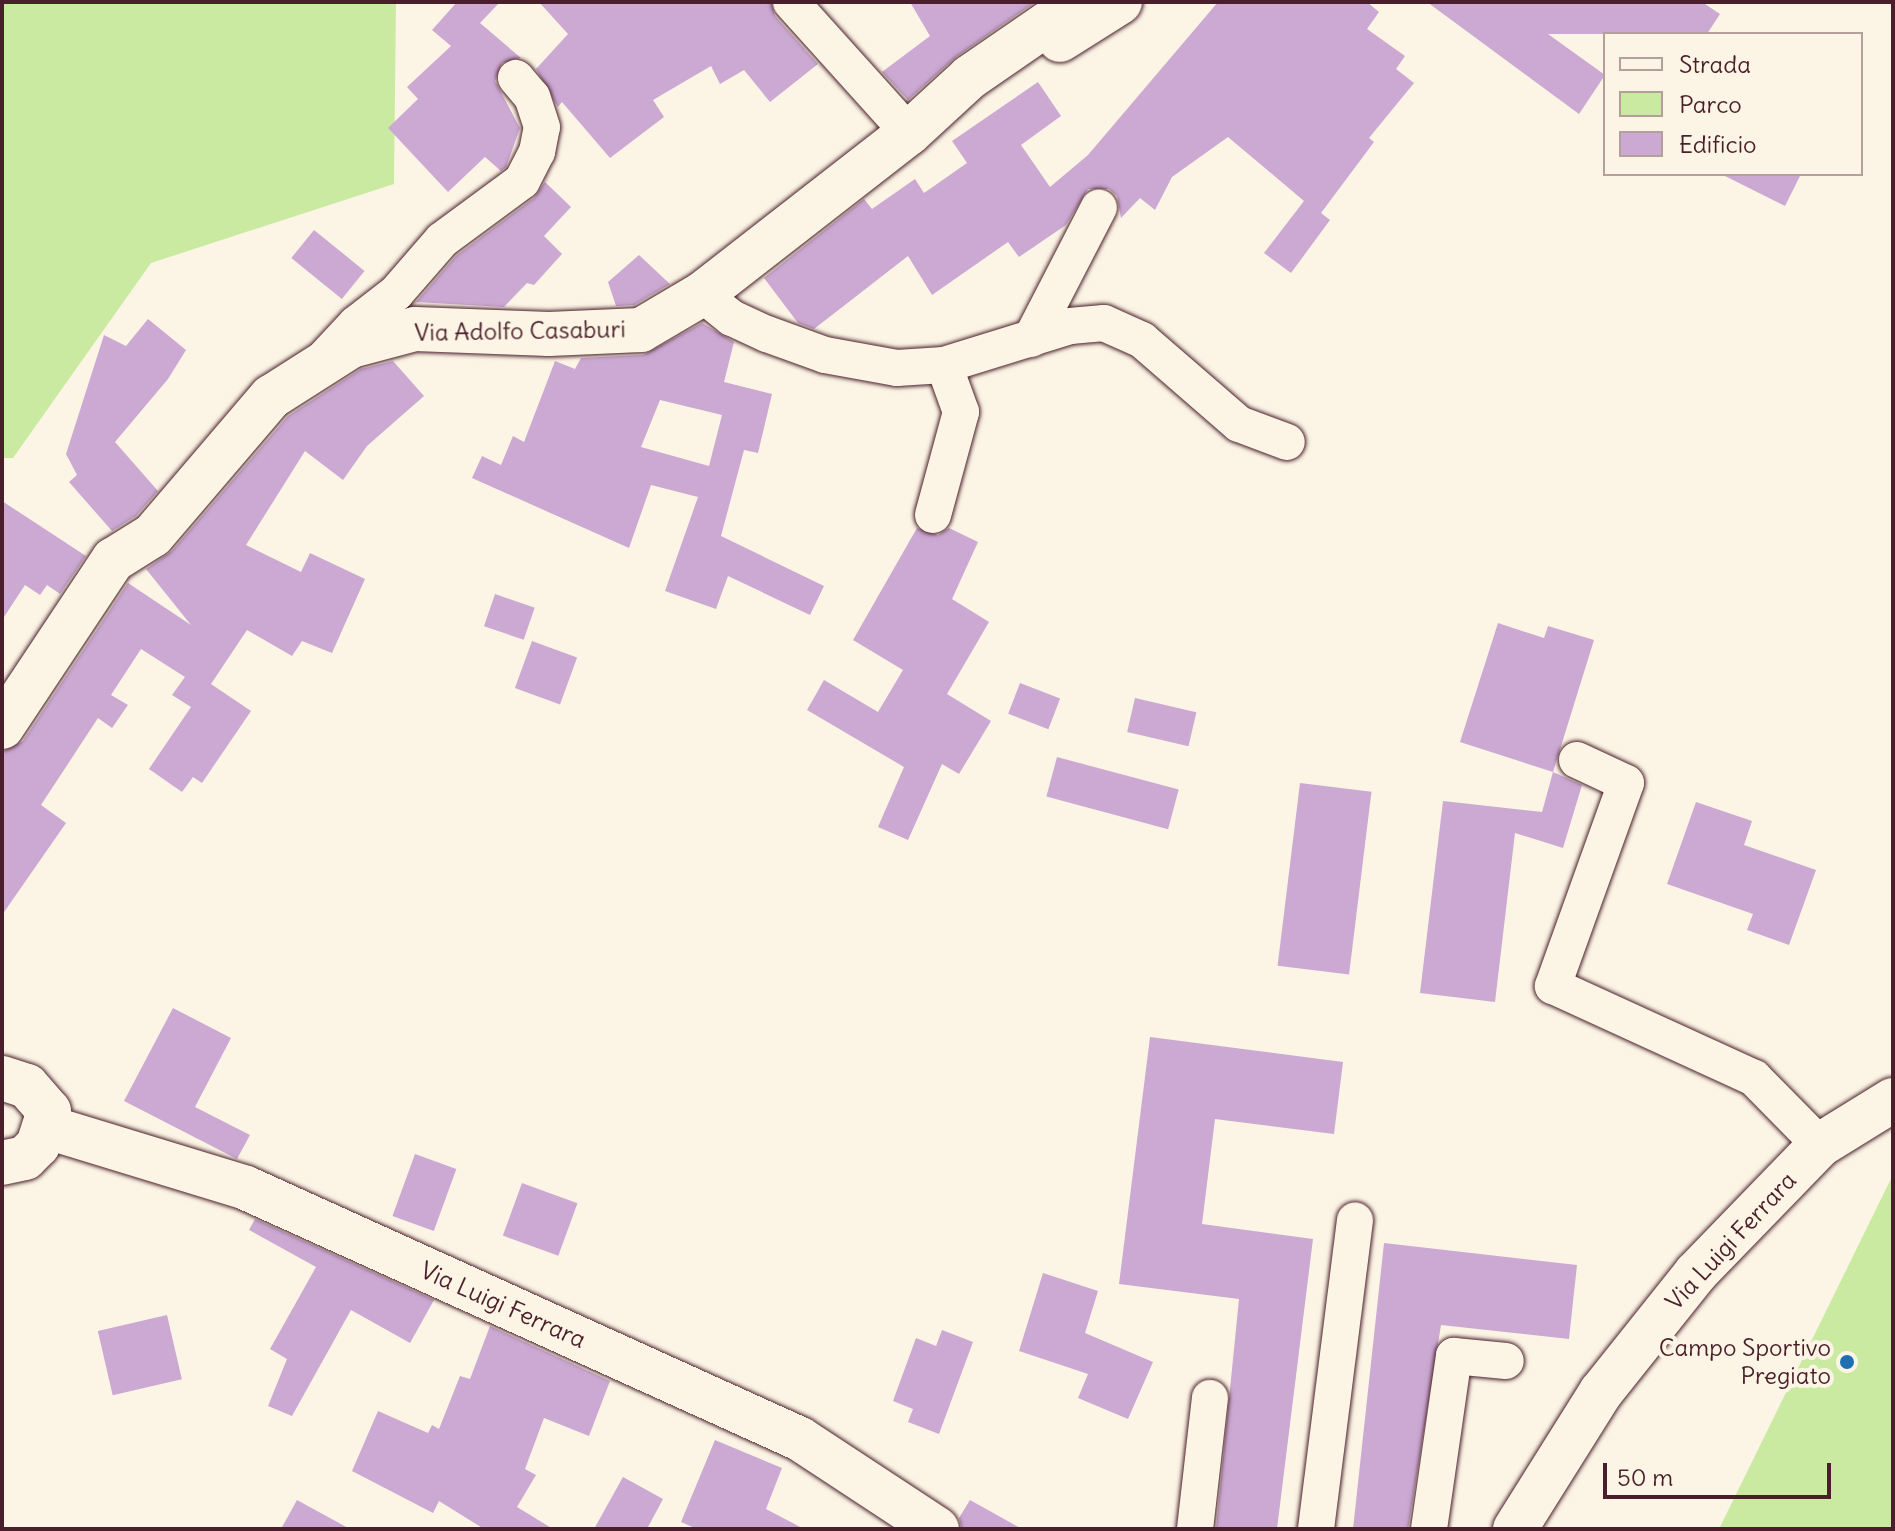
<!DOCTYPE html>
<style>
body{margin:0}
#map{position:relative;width:1895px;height:1531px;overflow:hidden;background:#fcf5e5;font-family:Delius,sans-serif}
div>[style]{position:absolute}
.green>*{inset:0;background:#caeaa2}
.building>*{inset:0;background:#cba9d3;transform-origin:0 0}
.roads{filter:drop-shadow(0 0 2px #4a1f2b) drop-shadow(0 0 2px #4a1f2b)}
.minor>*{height:36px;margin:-18px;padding:0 18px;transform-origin:18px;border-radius:18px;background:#fcf5e5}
.tertiary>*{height:44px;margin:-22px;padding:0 22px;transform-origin:22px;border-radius:22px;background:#fcf5e5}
.dots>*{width:22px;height:22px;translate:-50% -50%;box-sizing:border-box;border:4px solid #fcf5e5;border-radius:50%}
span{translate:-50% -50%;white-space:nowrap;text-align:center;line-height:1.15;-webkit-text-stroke:8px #fcf5e5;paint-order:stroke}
.street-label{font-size:24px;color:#4a1f2b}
.poi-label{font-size:24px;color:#4a1f2b}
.right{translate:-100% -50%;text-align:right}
.frame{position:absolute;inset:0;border:4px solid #4a1f2b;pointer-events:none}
.legend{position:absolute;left:1603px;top:32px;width:260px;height:144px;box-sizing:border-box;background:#fcf5e5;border:2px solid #b59f9b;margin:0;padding:10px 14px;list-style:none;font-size:24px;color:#4a1f2b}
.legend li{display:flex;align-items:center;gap:16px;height:40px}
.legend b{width:40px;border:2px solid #b59f9b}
.scale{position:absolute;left:1603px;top:1463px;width:228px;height:36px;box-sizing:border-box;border:4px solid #4a1f2b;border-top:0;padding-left:10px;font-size:24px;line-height:28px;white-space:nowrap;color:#4a1f2b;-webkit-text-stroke:6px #fcf5e5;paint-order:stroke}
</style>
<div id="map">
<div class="green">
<div style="clip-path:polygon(2px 2px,396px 2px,394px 184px,151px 263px,13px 458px,2px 458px)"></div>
<div style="clip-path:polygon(1893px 1175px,1893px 1529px,1719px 1529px,1883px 1195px)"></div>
</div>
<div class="building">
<div style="clip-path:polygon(457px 2px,500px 2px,480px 23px,521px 58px,502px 63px,495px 81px,520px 128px,506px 167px,501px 171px,485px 157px,448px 192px,388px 128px,418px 99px,407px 87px,451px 46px,432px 30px)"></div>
<div style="clip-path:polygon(539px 2px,771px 2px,775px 16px,818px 64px,770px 102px,744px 70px,720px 84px,711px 66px,653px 100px,664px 117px,610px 158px,562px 102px,558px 107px,536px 69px,568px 34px)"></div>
<div style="clip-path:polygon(910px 2px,1035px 2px,956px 57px,908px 100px,882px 72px,930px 36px)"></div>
<div style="clip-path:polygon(1218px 2px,1367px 2px,1379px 12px,1367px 29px,1405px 56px,1396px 69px,1414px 83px,1369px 138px,1374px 142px,1321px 213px,1330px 220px,1291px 273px,1264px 253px,1304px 201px,1228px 137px,1172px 177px,1155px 210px,1140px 198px,1121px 218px,1117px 196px,1109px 189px,1088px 189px,1066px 225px,1019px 257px,1008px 242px,932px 295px,908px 256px,814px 329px,798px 323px,764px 278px,864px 199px,872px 209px,915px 179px,924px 193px,967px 163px,952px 141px,1038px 82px,1061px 116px,1021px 145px,1050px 187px,1088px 155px)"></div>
<div style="clip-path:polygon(1427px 2px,1702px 2px,1720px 14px,1707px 34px,1548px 34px,1605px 75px,1579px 114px)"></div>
<div style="clip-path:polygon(1721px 174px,1801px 174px,1785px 206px)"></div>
<div style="clip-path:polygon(545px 182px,571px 207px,544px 236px,562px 254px,534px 285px,527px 283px,504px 307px,416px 302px,456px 256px,534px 198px)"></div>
<div style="left:314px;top:230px;width:65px;height:36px;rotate:39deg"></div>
<div style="clip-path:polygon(639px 255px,670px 284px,634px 305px,616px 306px,608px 282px)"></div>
<div style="clip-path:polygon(148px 319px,186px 350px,168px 379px,115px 442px,158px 491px,136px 516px,112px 531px,69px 482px,77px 475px,66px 454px,104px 335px,126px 346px)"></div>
<div style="clip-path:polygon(evenodd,702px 323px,734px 342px,724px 382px,772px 394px,758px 453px,744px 450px,721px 536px,824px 586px,810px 615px,728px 576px,716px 609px,665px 591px,698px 497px,651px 485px,629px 548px,472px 478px,482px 456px,501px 465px,513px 436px,524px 442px,555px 361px,575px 369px,581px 358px,643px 355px,702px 323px,660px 400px,722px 415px,709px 466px,641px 447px,660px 400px)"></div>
<div style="clip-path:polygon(393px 361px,424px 396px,367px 446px,343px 480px,305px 451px,246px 545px,301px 572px,310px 553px,365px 579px,332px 653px,302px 641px,292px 656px,247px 630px,211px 684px,251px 711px,202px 783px,193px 777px,182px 792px,149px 769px,191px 707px,172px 695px,185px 677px,141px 649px,111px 695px,128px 705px,112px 728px,98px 718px,41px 805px,66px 823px,2px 915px,2px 752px,23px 741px,128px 583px,191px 625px,146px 569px,172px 551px,288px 416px,361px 369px)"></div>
<div style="clip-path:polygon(2px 501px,86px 556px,60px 594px,47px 585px,40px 595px,25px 585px,2px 620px)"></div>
<div style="clip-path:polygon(917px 528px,938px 535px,949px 528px,978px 542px,952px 599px,989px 622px,947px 694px,991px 721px,959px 774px,942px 764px,908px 840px,878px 827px,904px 767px,807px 710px,824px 680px,878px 712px,903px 670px,853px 640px)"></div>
<div style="left:495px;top:594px;width:42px;height:34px;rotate:19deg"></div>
<div style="clip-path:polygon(1498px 623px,1544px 638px,1548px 626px,1594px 640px,1553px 772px,1460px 742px)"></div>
<div style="left:532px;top:641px;width:48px;height:50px;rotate:20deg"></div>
<div style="left:1020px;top:683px;width:43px;height:33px;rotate:21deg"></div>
<div style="left:1135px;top:698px;width:63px;height:35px;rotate:13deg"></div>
<div style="left:1057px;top:757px;width:126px;height:41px;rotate:15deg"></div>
<div style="clip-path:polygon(1553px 772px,1582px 785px,1563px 848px,1515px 833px,1495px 1002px,1420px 993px,1443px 801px,1542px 812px)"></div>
<div style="left:1300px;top:783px;width:72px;height:184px;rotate:7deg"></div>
<div style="clip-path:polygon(1696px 802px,1752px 821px,1744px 845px,1816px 870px,1789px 945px,1747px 930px,1753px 914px,1667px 884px)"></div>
<div style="clip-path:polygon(173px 1008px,231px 1038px,195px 1107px,250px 1135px,237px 1159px,124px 1101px)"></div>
<div style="clip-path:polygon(1150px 1037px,1343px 1062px,1334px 1134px,1215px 1119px,1202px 1224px,1313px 1239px,1277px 1529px,1216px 1529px,1239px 1299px,1119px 1284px)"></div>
<div style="left:415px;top:1154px;width:44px;height:66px;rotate:20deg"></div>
<div style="left:522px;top:1183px;width:59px;height:56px;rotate:20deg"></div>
<div style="clip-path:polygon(255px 1219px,434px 1300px,410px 1343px,351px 1310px,292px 1416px,268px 1406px,287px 1359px,270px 1349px,316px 1267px,249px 1230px)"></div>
<div style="clip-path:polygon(1384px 1243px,1577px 1265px,1569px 1339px,1441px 1325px,1408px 1529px,1353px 1529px)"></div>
<div style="clip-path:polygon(1043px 1273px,1098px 1291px,1085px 1333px,1153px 1362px,1128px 1419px,1078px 1398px,1088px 1374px,1019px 1351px)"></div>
<div style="left:167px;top:1315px;width:66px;height:71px;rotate:77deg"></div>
<div style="clip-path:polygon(490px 1326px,610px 1381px,589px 1436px,544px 1418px,525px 1469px,536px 1475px,517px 1507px,553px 1529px,484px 1529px,439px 1501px,433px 1513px,352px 1471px,378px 1411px,428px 1433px,432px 1425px,439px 1429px,460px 1376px,470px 1379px)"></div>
<div style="clip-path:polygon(942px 1330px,973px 1342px,939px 1434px,908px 1422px,913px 1409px,893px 1401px,916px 1338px,936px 1346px)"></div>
<div style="clip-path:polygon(715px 1440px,782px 1468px,766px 1509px,804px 1529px,697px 1529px,681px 1522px)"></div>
<div style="clip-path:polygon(623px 1477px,663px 1499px,647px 1529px,594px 1529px)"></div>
<div style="clip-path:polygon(297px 1500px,350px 1529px,281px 1529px)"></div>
<div style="clip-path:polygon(970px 1500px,1022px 1529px,962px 1529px,959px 1518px)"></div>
</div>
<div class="roads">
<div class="minor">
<div style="left:791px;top:2px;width:176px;rotate:48deg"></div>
<div style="left:702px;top:294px;width:38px;rotate:39deg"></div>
<div style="left:732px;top:318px;width:38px;rotate:25deg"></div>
<div style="left:767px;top:334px;width:62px;rotate:19.9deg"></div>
<div style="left:825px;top:355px;width:73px;rotate:10.2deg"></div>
<div style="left:897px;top:368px;width:47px;rotate:-3.7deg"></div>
<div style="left:944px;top:365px;width:132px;rotate:-17.2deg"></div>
<div style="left:1070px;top:326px;width:34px;rotate:-5deg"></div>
<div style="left:1104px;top:323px;width:42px;rotate:24.1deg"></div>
<div style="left:1142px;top:340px;width:128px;rotate:40.9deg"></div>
<div style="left:1239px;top:424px;width:51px;rotate:20.6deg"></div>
<div style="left:1031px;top:339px;width:148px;rotate:-62.7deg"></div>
<div style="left:326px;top:356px;width:44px;rotate:-46.8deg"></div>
<div style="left:356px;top:324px;width:51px;rotate:-37.8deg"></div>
<div style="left:396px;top:293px;width:70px;rotate:-49deg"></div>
<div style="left:442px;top:240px;width:99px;rotate:-36.4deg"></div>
<div style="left:522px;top:181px;width:33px;rotate:-63deg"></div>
<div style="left:537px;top:152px;width:25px;rotate:-79deg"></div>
<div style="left:542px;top:127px;width:32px;rotate:-108deg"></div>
<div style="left:532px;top:97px;width:25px;rotate:-130deg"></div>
<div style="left:933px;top:515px;width:107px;rotate:-74.8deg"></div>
<div style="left:961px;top:412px;width:50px;rotate:-109.9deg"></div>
<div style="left:1577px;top:760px;width:54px;rotate:25.1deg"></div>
<div style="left:1626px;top:783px;width:216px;rotate:109.8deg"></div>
<div style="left:1553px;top:986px;width:221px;rotate:24.6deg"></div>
<div style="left:1754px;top:1078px;width:94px;rotate:45.4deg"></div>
<div style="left:1195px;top:1529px;width:132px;rotate:-83.5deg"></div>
<div style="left:1316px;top:1529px;width:311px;rotate:-82.8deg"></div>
<div style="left:1429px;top:1529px;width:175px;rotate:-81.8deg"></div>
<div style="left:1454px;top:1356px;width:52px;rotate:5.5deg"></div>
</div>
<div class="tertiary">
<div style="left:1060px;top:40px;width:71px;rotate:-32.3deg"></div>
<div style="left:2px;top:727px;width:201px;rotate:-56.4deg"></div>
<div style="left:113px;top:560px;width:47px;rotate:-32deg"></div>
<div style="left:153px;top:535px;width:182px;rotate:-49.5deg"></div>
<div style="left:271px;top:397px;width:95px;rotate:-32.5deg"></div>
<div style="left:351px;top:346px;width:66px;rotate:-14.9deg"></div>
<div style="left:415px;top:329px;width:134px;rotate:2.1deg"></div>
<div style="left:549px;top:334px;width:92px;rotate:-2.5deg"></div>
<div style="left:641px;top:330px;width:71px;rotate:-30.5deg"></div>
<div style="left:702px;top:294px;width:262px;rotate:-37.9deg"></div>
<div style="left:909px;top:133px;width:83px;rotate:-42.6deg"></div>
<div style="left:970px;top:77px;width:132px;rotate:-34.5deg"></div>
<div style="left:2px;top:1078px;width:26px;rotate:18deg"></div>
<div style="left:27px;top:1086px;width:33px;rotate:49deg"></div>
<div style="left:49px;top:1111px;width:36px;rotate:108deg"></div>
<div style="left:38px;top:1145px;width:18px;rotate:135deg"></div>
<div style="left:25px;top:1158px;width:24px;rotate:168deg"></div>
<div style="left:47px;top:1127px;width:208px;rotate:17deg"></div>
<div style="left:246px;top:1188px;width:608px;rotate:24.37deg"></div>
<div style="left:800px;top:1439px;width:164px;rotate:33.3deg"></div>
<div style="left:1515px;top:1529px;width:162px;rotate:-57.9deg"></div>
<div style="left:1601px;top:1392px;width:152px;rotate:-51.4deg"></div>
<div style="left:1696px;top:1273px;width:178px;rotate:-45.9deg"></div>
<div style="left:1820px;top:1145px;width:86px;rotate:-31.7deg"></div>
</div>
</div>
<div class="dots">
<div style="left:1847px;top:1362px;background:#1f6fb2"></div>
</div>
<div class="street-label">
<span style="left:520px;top:331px;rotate:-1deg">Via Adolfo Casaburi</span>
<span style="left:1731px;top:1241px;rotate:-47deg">Via Luigi Ferrara</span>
<span style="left:503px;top:1305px;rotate:24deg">Via Luigi Ferrara</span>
</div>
<div class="poi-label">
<span class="right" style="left:1831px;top:1362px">Campo Sportivo<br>Pregiato</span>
</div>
<div class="frame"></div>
<ul class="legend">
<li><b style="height:10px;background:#fcf5e5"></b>Strada</li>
<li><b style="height:22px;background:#caeaa2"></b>Parco</li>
<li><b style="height:22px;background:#cba9d3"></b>Edificio</li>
</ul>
<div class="scale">50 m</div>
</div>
